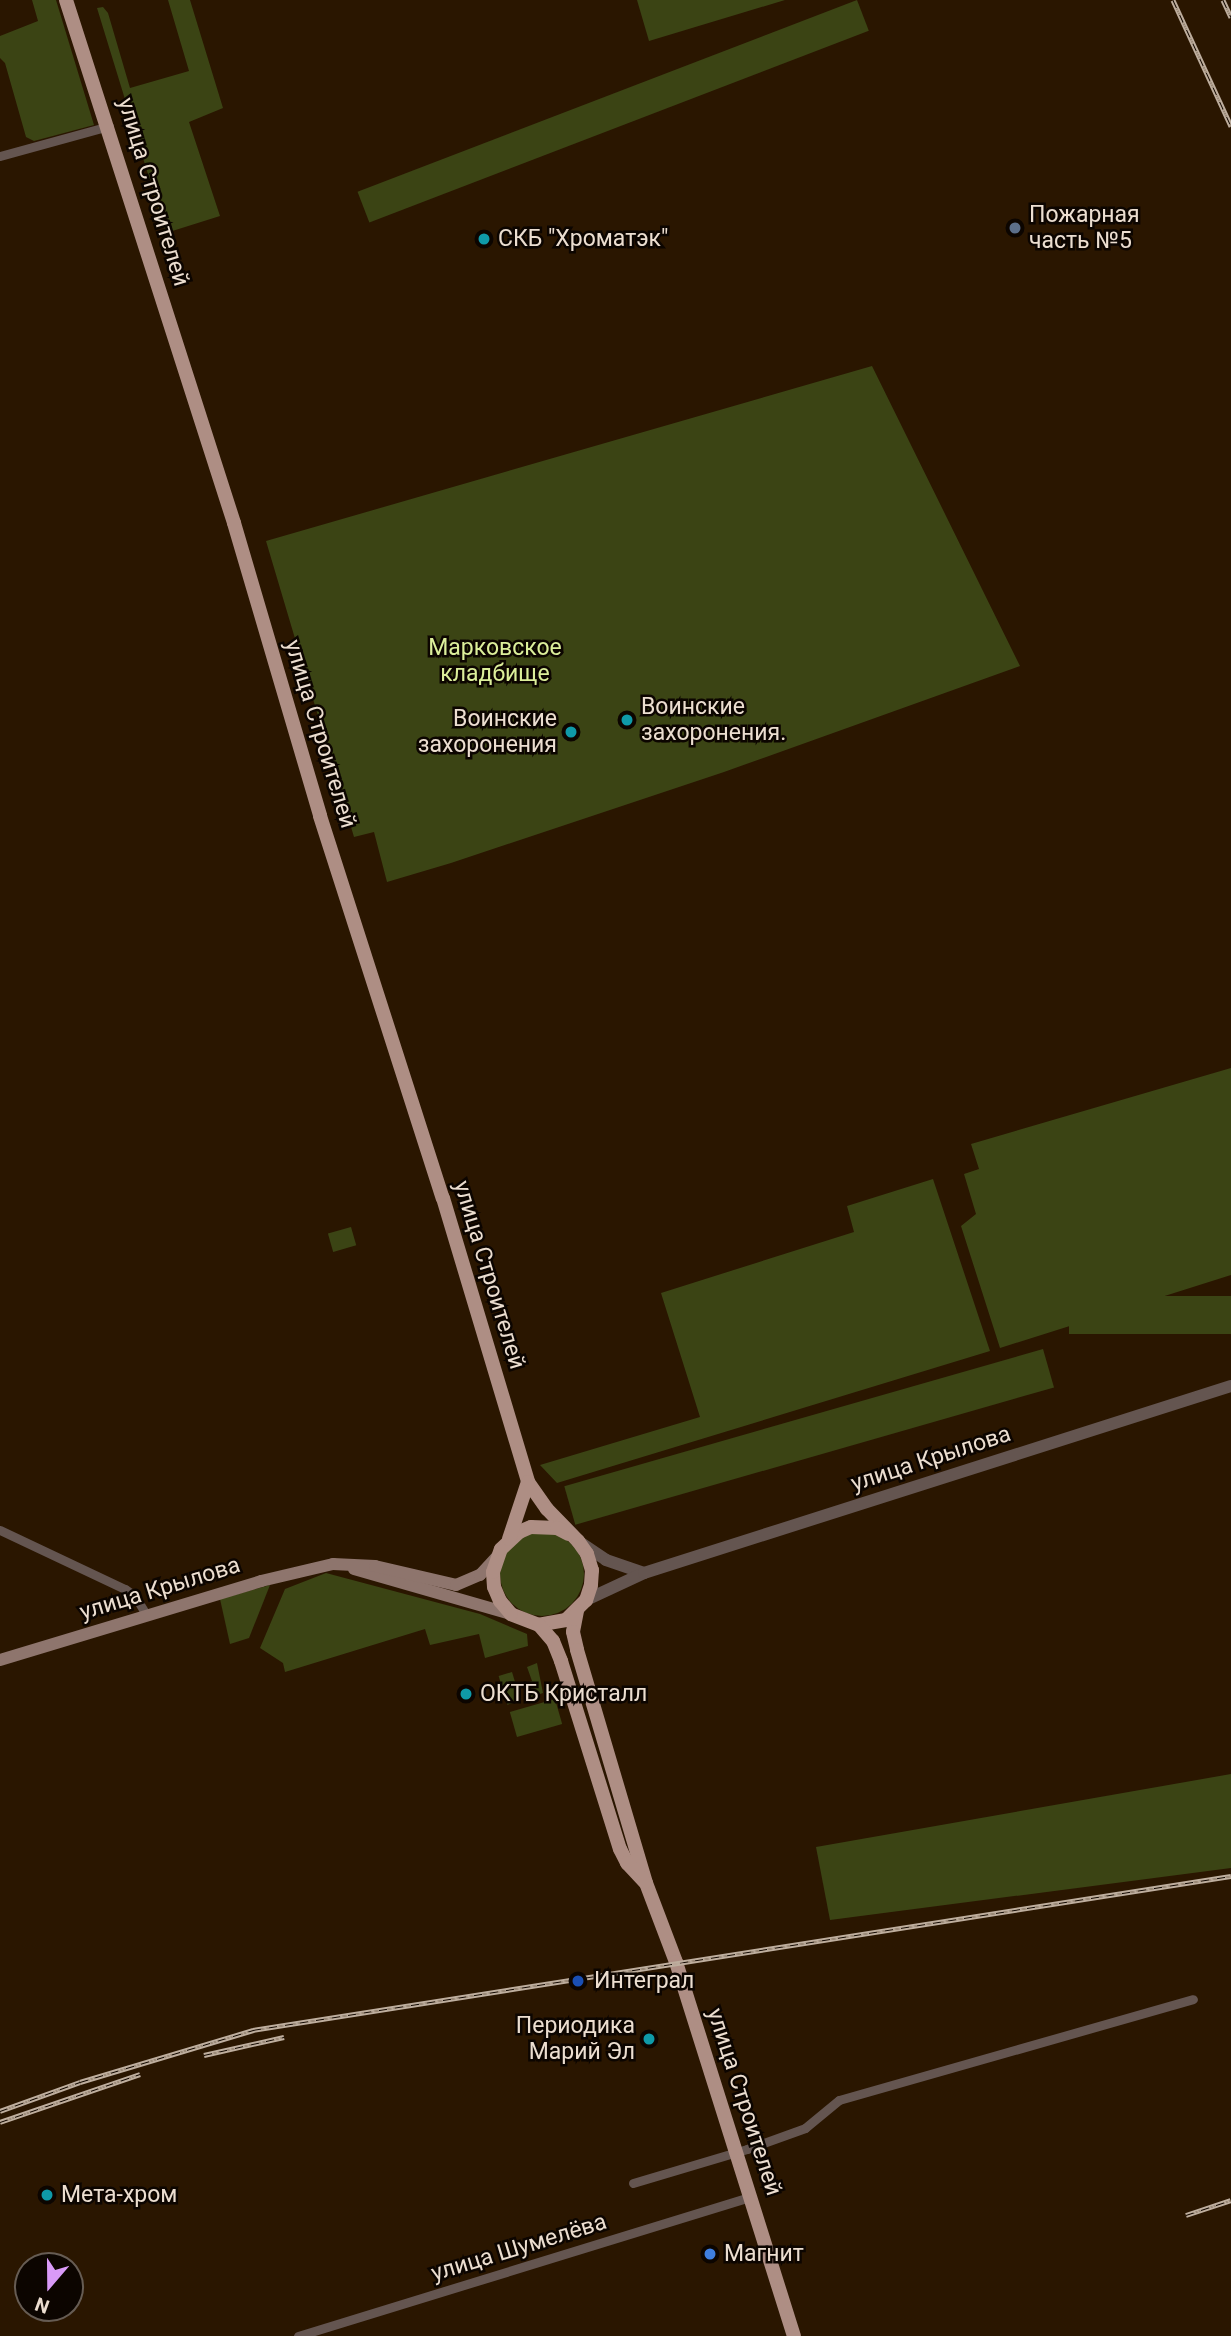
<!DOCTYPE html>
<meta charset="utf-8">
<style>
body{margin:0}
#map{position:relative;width:1231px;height:2336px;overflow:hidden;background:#2a1600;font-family:Roboto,sans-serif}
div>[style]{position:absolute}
.green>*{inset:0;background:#3b4414;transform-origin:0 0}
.round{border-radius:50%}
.minor>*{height:9px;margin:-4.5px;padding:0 4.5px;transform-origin:4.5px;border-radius:4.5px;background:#645550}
.tertiary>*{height:12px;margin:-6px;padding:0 6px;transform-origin:6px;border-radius:6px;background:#645550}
.secondary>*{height:12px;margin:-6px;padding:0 6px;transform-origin:6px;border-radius:6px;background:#8e756d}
.primary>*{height:14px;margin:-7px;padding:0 7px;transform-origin:7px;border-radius:7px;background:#ae8e84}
.rail>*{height:5px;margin-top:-2.5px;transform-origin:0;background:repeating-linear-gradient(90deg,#0c0500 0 8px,#beae9e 0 16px);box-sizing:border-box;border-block:2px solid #beae9e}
.dots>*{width:19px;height:19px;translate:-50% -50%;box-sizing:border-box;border:4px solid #0c0500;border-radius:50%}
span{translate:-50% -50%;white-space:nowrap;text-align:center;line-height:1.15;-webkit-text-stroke:5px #0c0500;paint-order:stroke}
.street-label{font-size:23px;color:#ecded0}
.poi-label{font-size:23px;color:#ecded0}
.left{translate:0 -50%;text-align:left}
.right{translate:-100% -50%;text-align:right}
.park-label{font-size:23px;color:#dcef9a}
.north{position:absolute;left:14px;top:2252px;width:70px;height:70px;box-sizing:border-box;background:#0c0500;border:2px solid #665c53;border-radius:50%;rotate:200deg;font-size:19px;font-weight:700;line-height:28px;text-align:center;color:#ecded0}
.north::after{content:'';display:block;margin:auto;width:24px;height:32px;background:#d99af7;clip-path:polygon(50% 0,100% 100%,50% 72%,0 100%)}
</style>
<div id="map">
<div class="green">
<div style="clip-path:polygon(32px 0,56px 0,94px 125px,34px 141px,26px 137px,5px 63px,0 58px,0 36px,38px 21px)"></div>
<div style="clip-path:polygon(168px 0,190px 0,223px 108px,189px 122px,220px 216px,166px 233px,97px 8px,103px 7px,108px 13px,130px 88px,189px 71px)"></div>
<div style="clip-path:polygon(637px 0,785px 0,649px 41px)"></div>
<div style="left:857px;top:0;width:33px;height:535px;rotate:69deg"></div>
<div style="clip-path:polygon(872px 366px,1020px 666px,724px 772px,451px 863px,387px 882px,374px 832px,354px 837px,266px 541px)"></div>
<div style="clip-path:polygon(1231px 1068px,1231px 1275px,1000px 1348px,961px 1226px,976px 1214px,964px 1174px,979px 1169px,971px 1144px)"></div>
<div style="clip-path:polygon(933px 1179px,990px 1351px,557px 1483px,540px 1465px,700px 1417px,661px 1293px,854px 1232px,847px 1206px)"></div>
<div style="left:351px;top:1227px;width:19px;height:24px;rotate:74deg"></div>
<div style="left:1231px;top:1296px;width:38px;height:162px;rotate:90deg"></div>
<div style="left:1043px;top:1349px;width:40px;height:498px;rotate:74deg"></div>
<div class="round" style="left:500px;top:1532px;width:84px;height:84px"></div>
<div style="clip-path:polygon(326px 1573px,480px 1614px,527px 1634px,528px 1646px,485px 1658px,479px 1634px,430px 1645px,425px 1629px,285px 1672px,283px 1663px,260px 1648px,285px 1589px)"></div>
<div style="clip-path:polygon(270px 1585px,249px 1638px,230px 1644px,220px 1599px)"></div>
<div style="clip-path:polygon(537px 1663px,543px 1693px,531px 1697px,526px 1683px,532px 1681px,527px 1667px)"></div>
<div style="left:512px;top:1672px;width:30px;height:14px;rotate:73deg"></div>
<div style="left:555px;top:1699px;width:26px;height:47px;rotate:74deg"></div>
<div style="clip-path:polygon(1231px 1774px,1231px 1868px,830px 1920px,816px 1847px)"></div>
</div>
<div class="minor">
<div style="left:0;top:156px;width:113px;rotate:-15.4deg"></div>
<div style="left:0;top:1530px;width:138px;rotate:25.3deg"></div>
<div style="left:125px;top:1589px;width:12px;rotate:35deg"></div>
<div style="left:135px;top:1596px;width:23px;rotate:59deg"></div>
<div style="left:633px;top:2183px;width:119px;rotate:-16.6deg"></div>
<div style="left:747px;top:2149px;width:62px;rotate:-19.9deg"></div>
<div style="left:805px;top:2128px;width:44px;rotate:-39.5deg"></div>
<div style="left:839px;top:2100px;width:368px;rotate:-15.9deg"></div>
<div style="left:298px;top:2336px;width:473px;rotate:-17.1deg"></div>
</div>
<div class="tertiary">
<div style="left:581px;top:1543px;width:30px;rotate:34deg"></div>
<div style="left:606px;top:1560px;width:40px;rotate:18.9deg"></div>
<div style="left:586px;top:1600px;width:64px;rotate:-25deg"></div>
<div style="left:644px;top:1573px;width:616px;rotate:-17.67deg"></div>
</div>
<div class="secondary">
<div style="left:354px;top:1569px;width:163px;rotate:16deg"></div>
<div style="left:0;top:1660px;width:273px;rotate:-16.8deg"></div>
<div style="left:261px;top:1581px;width:74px;rotate:-13.3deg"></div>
<div style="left:333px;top:1564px;width:42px;rotate:2.7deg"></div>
<div style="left:375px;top:1566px;width:83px;rotate:13.2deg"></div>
<div style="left:456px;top:1585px;width:26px;rotate:-23deg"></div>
<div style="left:480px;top:1575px;width:25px;rotate:-47deg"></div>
</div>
<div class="primary">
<div style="left:66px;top:0;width:549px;rotate:72.19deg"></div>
<div style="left:234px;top:523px;width:305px;rotate:73.6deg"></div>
<div style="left:320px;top:816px;width:401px;rotate:72.2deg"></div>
<div style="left:443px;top:1198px;width:296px;rotate:73.3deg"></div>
<div style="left:528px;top:1482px;width:33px;rotate:55deg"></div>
<div style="left:547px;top:1509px;width:45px;rotate:45.9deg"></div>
<div style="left:578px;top:1541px;width:16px;rotate:55deg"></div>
<div style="left:587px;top:1554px;width:17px;rotate:73deg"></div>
<div style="left:592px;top:1570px;width:15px;rotate:94deg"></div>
<div style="left:591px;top:1585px;width:16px;rotate:108deg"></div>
<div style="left:586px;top:1600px;width:28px;rotate:135deg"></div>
<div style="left:566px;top:1620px;width:27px;rotate:170deg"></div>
<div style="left:539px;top:1625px;width:30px;rotate:-159deg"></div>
<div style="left:511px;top:1614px;width:17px;rotate:-130deg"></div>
<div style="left:500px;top:1601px;width:15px;rotate:-113deg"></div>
<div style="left:494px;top:1587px;width:15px;rotate:-94deg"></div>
<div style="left:493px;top:1572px;width:24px;rotate:-71deg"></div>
<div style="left:501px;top:1549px;width:25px;rotate:-43deg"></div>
<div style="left:519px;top:1532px;width:13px;rotate:-23deg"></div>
<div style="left:531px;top:1527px;width:26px;rotate:2deg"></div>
<div style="left:557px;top:1528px;width:13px;rotate:27deg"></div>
<div style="left:509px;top:1539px;width:60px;rotate:-71.6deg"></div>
<div style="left:577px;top:1611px;width:21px;rotate:101deg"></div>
<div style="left:573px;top:1632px;width:18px;rotate:77deg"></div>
<div style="left:577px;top:1650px;width:243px;rotate:73.5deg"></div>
<div style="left:646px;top:1883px;width:85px;rotate:69.2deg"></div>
<div style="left:676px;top:1962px;width:392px;rotate:72.5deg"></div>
<div style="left:539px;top:1625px;width:21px;rotate:49deg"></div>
<div style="left:553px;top:1641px;width:22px;rotate:68deg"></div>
<div style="left:561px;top:1661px;width:197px;rotate:72.6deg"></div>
<div style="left:620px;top:1849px;width:16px;rotate:63deg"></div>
<div style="left:627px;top:1863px;width:26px;rotate:47deg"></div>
</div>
<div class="rail">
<div style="left:1173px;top:0;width:139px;rotate:65.3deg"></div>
<div style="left:1223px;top:0;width:19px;rotate:65deg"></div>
<div style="left:204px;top:2055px;width:82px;rotate:-12.7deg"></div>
<div style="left:0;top:2111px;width:85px;rotate:-19.9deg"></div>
<div style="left:80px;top:2082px;width:181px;rotate:-16.7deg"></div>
<div style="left:253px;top:2030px;width:990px;rotate:-8.95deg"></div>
<div style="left:0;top:2122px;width:148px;rotate:-18.9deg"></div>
<div style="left:1186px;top:2215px;width:47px;rotate:-18.4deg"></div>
</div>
<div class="dots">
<div style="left:1015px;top:228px;background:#5c6f8a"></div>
<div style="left:484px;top:239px;background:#0f9aa8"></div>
<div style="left:627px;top:720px;background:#0f9aa8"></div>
<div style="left:571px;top:732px;background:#0f9aa8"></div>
<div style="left:466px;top:1694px;background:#0f9aa8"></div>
<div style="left:578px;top:1981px;background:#1a4fb4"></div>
<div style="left:649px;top:2039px;background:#0f9aa8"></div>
<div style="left:47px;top:2195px;background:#0f9aa8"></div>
<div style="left:710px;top:2254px;background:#3f7fe0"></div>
</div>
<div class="street-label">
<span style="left:153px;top:192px;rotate:73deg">улица Строителей</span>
<span style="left:320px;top:734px;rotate:73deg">улица Строителей</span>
<span style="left:489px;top:1275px;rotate:73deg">улица Строителей</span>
<span style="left:931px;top:1459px;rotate:-18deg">улица Крылова</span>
<span style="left:160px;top:1589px;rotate:-17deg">улица Крылова</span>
<span style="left:744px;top:2102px;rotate:72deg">улица Строителей</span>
<span style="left:519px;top:2248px;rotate:-17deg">улица Шумелёва</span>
</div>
<div class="poi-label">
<span class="left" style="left:1029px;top:228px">Пожарная<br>часть №5</span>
<span class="left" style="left:498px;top:239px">СКБ "Хроматэк"</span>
<span class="left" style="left:641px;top:720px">Воинские<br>захоронения.</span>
<span class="right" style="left:557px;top:732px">Воинские<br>захоронения</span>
<span class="left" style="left:480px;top:1694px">ОКТБ Кристалл</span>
<span class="left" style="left:594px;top:1981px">Интеграл</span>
<span class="right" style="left:635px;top:2039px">Периодика<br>Марий Эл</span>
<span class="left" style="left:61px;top:2195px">Мета-хром</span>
<span class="left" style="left:724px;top:2254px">Магнит</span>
</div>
<div class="park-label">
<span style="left:495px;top:661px">Марковское<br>кладбище</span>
</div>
<div class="north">N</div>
</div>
